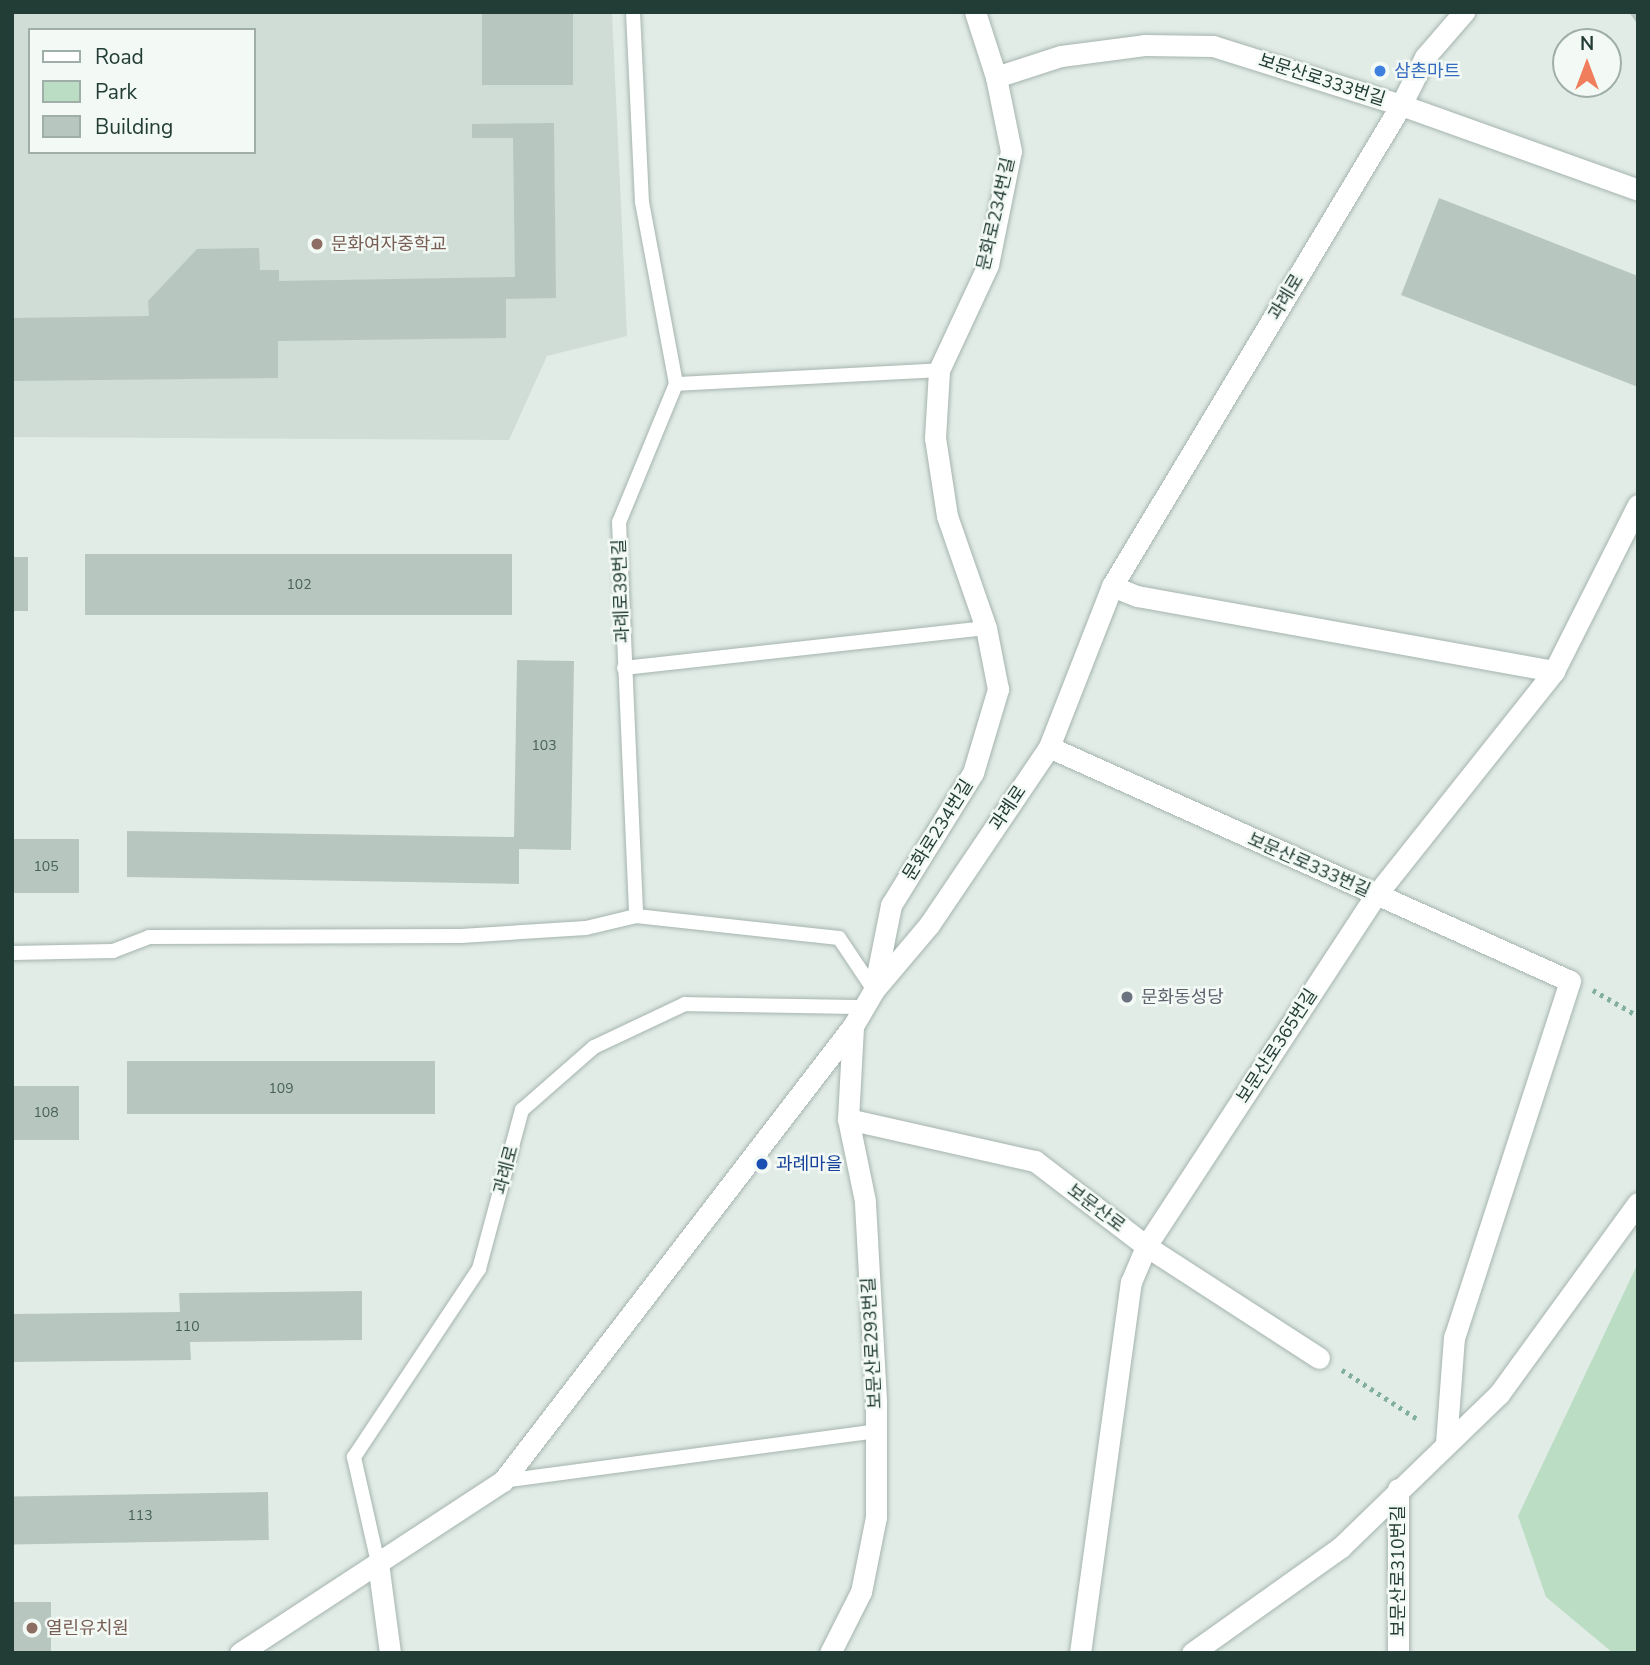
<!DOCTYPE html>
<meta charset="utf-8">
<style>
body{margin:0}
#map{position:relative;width:1650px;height:1665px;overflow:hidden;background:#e2ece7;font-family:"Nunito Sans","Noto Sans KR",sans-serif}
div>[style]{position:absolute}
.built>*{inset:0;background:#d0dcd6}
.green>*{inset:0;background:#bbddc4}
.building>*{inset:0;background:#b7c7c0;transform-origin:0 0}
.path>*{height:4.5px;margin-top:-2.25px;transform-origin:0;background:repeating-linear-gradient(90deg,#83afa0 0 3.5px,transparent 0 8.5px)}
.roads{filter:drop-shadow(0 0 2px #a5b4ae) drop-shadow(0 0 2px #a5b4ae)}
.service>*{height:14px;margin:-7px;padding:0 7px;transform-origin:7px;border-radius:7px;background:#fff}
.minor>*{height:21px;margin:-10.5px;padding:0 10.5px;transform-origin:10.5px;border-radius:10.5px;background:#fff}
.tertiary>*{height:21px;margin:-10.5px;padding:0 10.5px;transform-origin:10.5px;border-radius:10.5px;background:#fff}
.secondary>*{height:21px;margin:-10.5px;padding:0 10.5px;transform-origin:10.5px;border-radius:10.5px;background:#fff}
.dots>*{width:19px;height:19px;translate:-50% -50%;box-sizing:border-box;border:4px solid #f3f9f5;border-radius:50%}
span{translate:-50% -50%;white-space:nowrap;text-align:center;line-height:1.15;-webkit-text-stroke:5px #f3f9f5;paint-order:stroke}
.number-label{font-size:14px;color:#476058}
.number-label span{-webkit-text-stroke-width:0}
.shop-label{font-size:18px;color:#366cbe}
.left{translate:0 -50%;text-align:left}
.street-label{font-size:18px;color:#223d35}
.education-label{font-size:18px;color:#785e54}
.worship-label{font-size:18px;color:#5b616d}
.transit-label{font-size:18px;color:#164399}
.frame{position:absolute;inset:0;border:14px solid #223d35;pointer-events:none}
.legend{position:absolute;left:28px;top:28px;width:228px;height:126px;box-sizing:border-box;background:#f3f9f5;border:2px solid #9faea8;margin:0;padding:9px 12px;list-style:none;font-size:21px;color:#223d35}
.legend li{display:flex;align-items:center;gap:14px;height:35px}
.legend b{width:35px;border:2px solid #9faea8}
.north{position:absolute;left:1552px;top:28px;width:70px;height:70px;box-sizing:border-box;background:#f3f9f5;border:2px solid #9faea8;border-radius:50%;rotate:0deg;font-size:19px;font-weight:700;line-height:28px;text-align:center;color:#223d35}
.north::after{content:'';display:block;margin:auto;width:24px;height:32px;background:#f07e5c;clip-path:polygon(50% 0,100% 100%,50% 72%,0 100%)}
</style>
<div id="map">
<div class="built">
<div style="clip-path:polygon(evenodd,12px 12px,612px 12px,627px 336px,547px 356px,509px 440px,12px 437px,12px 12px,30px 30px,254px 30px,254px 152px,30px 152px,30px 30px)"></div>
</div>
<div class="green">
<div style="clip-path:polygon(1638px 1263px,1638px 1653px,1613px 1653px,1546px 1597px,1518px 1516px)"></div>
</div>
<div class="building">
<div style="left:482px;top:12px;width:91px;height:73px"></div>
<div style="clip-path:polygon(1629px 12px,1638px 12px,1638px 25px)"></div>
<div style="clip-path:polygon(554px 123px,556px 298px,506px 299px,506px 338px,278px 341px,278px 378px,12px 381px,12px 318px,149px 316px,148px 301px,197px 249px,259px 248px,260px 270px,279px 270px,279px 281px,515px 277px,513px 138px,472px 138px,472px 124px)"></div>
<div style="clip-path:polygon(1439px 198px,1638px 276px,1638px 387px,1401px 295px)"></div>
<div style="left:85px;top:554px;width:427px;height:61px"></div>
<div style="left:12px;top:557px;width:16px;height:54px"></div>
<div style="clip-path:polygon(517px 660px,574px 661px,571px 850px,519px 849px,519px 884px,127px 877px,127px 831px,514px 837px)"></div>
<div style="left:79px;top:839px;width:54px;height:67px;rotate:90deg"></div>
<div style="left:435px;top:1061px;width:53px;height:308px;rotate:90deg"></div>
<div style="left:12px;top:1086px;width:67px;height:54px"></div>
<div style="clip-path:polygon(362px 1291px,362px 1340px,190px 1342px,191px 1360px,12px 1362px,12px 1314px,180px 1312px,179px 1293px)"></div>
<div style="left:268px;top:1492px;width:48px;height:256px;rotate:89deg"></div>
<div style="left:12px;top:1602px;width:39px;height:51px"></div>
</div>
<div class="path">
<div style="left:1593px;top:990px;width:52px;rotate:30deg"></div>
<div style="left:1342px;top:1370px;width:92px;rotate:33deg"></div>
</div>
<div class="roads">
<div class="service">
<div style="left:633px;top:12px;width:190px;rotate:87.3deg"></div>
<div style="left:642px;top:202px;width:185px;rotate:79.4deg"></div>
<div style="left:676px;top:384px;width:149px;rotate:112.4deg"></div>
<div style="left:619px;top:522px;width:394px;rotate:87.5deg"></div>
<div style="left:636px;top:916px;width:204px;rotate:6.2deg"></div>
<div style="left:839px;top:938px;width:63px;rotate:56.1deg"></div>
<div style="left:676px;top:384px;width:263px;rotate:-3deg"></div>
<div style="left:624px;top:668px;width:364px;rotate:-6.3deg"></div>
<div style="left:12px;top:953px;width:101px;rotate:-1.1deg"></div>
<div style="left:113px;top:951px;width:39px;rotate:-21deg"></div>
<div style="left:149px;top:937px;width:312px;rotate:-0.2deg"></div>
<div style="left:461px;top:936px;width:125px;rotate:-3.7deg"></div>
<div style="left:586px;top:928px;width:51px;rotate:-13.5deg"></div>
<div style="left:503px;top:1481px;width:376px;rotate:-7.6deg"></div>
<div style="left:378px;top:1563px;width:109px;rotate:-102.8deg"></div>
<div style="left:354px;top:1457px;width:226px;rotate:-56.4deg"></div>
<div style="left:479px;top:1269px;width:165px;rotate:-74.9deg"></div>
<div style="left:522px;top:1110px;width:96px;rotate:-41.2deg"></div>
<div style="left:594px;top:1047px;width:101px;rotate:-25.3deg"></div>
<div style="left:685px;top:1004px;width:179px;rotate:1deg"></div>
</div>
<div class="minor">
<div style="left:996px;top:77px;width:68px;rotate:-17.9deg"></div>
<div style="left:1061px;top:56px;width:84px;rotate:-7.5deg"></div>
<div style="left:1144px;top:45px;width:69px;rotate:0.8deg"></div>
<div style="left:1213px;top:46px;width:197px;rotate:17.4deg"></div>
<div style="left:1401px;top:105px;width:252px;rotate:19.7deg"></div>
<div style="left:1112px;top:586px;width:27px;rotate:22deg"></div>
<div style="left:1137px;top:596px;width:424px;rotate:10.2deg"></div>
<div style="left:1049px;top:747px;width:571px;rotate:24.19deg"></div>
<div style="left:1570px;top:981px;width:374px;rotate:108deg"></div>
<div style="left:1454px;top:1337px;width:106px;rotate:94.3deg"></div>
<div style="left:874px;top:990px;width:85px;rotate:-49.8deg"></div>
<div style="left:929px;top:925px;width:215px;rotate:-56deg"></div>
<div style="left:1049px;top:747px;width:173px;rotate:-68.6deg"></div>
<div style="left:1112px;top:586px;width:561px;rotate:-59deg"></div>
<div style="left:1401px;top:105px;width:54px;rotate:-63.4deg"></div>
<div style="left:1425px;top:57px;width:60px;rotate:-49.1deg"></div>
<div style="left:848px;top:1119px;width:192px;rotate:12.7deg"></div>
<div style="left:1035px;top:1161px;width:140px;rotate:37.4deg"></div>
<div style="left:1146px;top:1246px;width:206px;rotate:32.9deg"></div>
<div style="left:378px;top:1563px;width:91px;rotate:82.4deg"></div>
<div style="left:240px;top:1653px;width:314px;rotate:-33.2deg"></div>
<div style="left:503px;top:1481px;width:574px;rotate:-52.43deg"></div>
<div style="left:830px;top:1653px;width:68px;rotate:-63.1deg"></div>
<div style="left:861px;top:1592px;width:76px;rotate:-78.7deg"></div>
<div style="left:876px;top:1517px;width:117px;rotate:-90deg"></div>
<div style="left:876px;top:1400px;width:199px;rotate:-93.2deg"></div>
<div style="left:865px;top:1201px;width:84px;rotate:-101.7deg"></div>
<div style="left:848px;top:1119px;width:93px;rotate:-86.9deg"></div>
<div style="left:1080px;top:1653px;width:374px;rotate:-82.2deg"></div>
<div style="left:1131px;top:1282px;width:39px;rotate:-67deg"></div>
<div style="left:1146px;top:1246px;width:420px;rotate:-56.8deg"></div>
<div style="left:1376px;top:895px;width:286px;rotate:-51.5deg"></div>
<div style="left:1554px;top:671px;width:186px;rotate:-63.2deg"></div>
<div style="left:1398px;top:1653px;width:164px;rotate:-90deg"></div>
</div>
<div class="tertiary">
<div style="left:853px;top:1026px;width:42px;rotate:-59.7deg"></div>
</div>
<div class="secondary">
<div style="left:874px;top:990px;width:87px;rotate:-78.7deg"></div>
<div style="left:891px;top:905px;width:155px;rotate:-58.2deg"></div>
<div style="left:973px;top:773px;width:88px;rotate:-73.4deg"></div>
<div style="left:998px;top:689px;width:62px;rotate:-101.1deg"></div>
<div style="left:986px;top:628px;width:119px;rotate:-109.2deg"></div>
<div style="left:947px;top:516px;width:79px;rotate:-98.7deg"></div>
<div style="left:935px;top:438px;width:68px;rotate:-86.6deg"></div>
<div style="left:939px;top:370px;width:116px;rotate:-65deg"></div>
<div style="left:988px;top:265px;width:116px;rotate:-78.6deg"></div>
<div style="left:1011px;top:151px;width:76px;rotate:-101.5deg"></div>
<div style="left:996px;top:77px;width:68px;rotate:-107.9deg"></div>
<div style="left:1192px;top:1653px;width:183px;rotate:-35.4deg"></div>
<div style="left:1341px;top:1547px;width:220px;rotate:-44.1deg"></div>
<div style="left:1499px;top:1394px;width:236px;rotate:-54deg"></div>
</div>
</div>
<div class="dots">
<div style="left:1380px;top:71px;background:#3f7fe0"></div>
<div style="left:317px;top:244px;background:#8d6e63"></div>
<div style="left:1127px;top:997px;background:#6b7280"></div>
<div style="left:762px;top:1164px;background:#1a4fb4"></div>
<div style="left:32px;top:1628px;background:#8d6e63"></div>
</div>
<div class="number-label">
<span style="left:299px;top:585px">102</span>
<span style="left:544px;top:746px">103</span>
<span style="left:46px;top:867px">105</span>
<span style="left:281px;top:1089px">109</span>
<span style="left:46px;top:1113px">108</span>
<span style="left:187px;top:1327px">110</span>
<span style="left:140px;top:1516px">113</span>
</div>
<div class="shop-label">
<span class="left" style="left:1394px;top:71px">삼촌마트</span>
</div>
<div class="street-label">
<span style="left:1322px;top:80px;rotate:18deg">보문산로333번길</span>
<span style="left:996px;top:214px;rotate:-77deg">문화로234번길</span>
<span style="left:1286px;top:297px;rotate:-59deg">과례로</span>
<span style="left:621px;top:591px;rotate:-92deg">과례로39번길</span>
<span style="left:1008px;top:808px;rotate:-56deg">과례로</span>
<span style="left:938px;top:830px;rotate:-58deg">문화로234번길</span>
<span style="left:1309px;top:865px;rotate:24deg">보문산로333번길</span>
<span style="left:1277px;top:1046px;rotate:-57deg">보문산로365번길</span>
<span style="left:506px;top:1170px;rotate:-75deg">과례로</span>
<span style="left:1096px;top:1208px;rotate:37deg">보문산로</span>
<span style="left:872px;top:1343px;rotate:-93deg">보문산로293번길</span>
<span style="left:1398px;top:1571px;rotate:-90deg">보문산로310번길</span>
</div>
<div class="education-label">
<span class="left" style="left:331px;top:244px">문화여자중학교</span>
<span class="left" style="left:46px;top:1628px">열린유치원</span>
</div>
<div class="worship-label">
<span class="left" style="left:1141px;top:997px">문화동성당</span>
</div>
<div class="transit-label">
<span class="left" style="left:776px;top:1164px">과례마을</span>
</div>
<div class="frame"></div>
<ul class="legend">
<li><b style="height:9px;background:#fff"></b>Road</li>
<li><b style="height:19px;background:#bbddc4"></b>Park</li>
<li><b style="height:19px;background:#b7c7c0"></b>Building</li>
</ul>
<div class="north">N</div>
</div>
